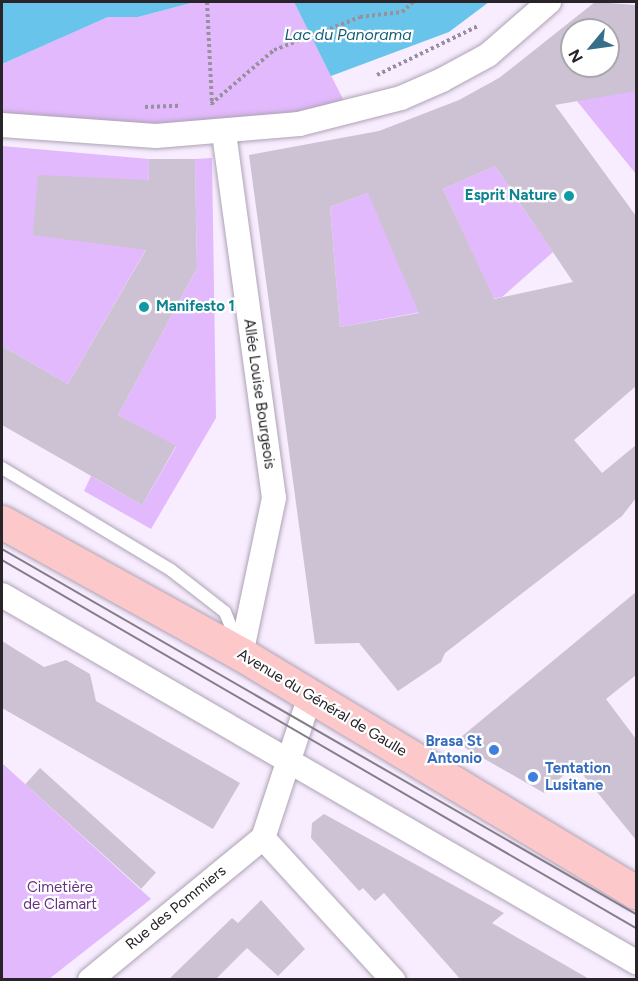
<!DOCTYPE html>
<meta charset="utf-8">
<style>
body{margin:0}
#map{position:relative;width:638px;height:981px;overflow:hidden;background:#f8edff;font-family:Figtree,sans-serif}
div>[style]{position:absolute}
.green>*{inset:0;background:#e2b9fc}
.water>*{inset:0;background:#68c4ea}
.building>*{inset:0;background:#ccc2d3;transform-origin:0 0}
.path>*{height:4px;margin-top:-2px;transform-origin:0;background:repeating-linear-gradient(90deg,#98919d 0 3px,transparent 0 6px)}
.roads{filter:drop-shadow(0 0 2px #ada3b4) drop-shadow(0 0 2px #ada3b4)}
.service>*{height:12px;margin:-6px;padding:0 6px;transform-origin:6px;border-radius:6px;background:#fff}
.minor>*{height:24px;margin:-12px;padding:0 12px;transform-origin:12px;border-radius:12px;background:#fff}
.primary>*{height:33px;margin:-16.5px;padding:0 16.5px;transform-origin:16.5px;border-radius:16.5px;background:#fcc8c9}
.tram>*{height:1.5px;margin:-0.75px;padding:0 0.75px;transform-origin:0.75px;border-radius:0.75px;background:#857e89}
.dots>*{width:16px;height:16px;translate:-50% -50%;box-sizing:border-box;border:3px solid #fff;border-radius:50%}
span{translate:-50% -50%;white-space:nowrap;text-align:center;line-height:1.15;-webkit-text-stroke:4.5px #fff;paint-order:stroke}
.culture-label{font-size:15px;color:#0d838f;font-weight:700}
.right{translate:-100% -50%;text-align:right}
.left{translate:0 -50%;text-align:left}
.street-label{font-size:15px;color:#28242a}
.shop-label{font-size:15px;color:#366cbe;font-weight:700}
.park-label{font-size:15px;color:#663381}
.water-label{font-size:16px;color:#135d77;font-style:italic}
.frame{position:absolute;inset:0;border:3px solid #28242a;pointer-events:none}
.north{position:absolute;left:560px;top:18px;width:60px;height:60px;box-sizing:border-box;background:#fff;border:2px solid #a9a7aa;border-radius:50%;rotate:241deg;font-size:16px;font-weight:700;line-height:24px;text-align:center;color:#28242a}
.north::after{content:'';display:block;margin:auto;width:21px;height:27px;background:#366f89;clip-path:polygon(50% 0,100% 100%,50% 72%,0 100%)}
</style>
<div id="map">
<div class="green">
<div style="clip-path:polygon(195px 2px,294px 2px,346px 105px,279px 118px,176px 127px,2px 116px,2px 64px,108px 17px,138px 17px)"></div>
<div style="clip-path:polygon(617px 91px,636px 91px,636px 174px,576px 100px)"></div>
<div style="clip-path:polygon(2px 146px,149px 159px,148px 246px,68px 384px,2px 346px)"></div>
<div style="clip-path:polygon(212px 158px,216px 418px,151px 529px,84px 491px,91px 476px,142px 505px,176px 447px,118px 415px,197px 268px,195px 159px)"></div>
<div style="clip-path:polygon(495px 166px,553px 252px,502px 297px,340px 327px,330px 207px,368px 193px,481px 272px,443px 189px)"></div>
<div style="clip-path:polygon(2px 763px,151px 899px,49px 979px,2px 979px)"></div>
</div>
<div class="water">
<div style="clip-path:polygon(2px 2px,195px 2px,138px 17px,108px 17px,2px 64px)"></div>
<div style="clip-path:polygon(294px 2px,489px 2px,449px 32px,331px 76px)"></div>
</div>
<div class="building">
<div style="clip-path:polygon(evenodd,595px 2px,636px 5px,636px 91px,555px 105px,636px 216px,636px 386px,574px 440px,602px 473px,636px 445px,636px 498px,622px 516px,445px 653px,441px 662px,398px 691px,359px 643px,315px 644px,249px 155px,379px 131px,459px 100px,499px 78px,595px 2px,572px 30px,608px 30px,608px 66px,572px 66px,572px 30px,595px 2px,495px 166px,573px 282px,494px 299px,443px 189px,495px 166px,595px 2px,368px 193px,419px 313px,340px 327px,330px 207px,368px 193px)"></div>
<div style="clip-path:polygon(149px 159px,195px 159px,197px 268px,118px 415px,176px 446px,142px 505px,2px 425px,2px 346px,68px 384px,146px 250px,33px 235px,38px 175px,149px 180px)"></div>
<div style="clip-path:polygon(636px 592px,636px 675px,606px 699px,636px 739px,636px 840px,575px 765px,544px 793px,455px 742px)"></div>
<div style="clip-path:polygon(2px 641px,44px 667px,66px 660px,90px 674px,96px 701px,240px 783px,213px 829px,2px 708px)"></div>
<div style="left:40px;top:768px;width:156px;height:22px;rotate:42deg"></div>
<div style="clip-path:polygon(324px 814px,504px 913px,492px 923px,591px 980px,461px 980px,384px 893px,375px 901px,363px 888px,359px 891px,311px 838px,312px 823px)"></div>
<div style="clip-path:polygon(261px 900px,305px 949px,278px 976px,247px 948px,215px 980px,168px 980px,232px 918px,238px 923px)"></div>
</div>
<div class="path">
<div style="left:207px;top:2px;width:103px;rotate:87.2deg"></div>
<div style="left:377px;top:75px;width:112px;rotate:-25.9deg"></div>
<div style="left:211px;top:104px;width:83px;rotate:-40.6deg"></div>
<div style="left:274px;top:50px;width:92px;rotate:-21deg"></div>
<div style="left:360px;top:17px;width:42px;rotate:-6.8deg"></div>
<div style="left:402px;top:12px;width:15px;rotate:-42deg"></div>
<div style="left:145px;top:107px;width:34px;rotate:-2deg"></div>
</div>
<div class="roads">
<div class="service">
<div style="left:2px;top:468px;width:197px;rotate:31.1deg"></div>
<div style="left:171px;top:570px;width:68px;rotate:37.9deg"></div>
<div style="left:225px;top:612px;width:35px;rotate:68deg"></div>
</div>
<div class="minor">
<div style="left:2px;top:125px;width:154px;rotate:4.1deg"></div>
<div style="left:156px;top:136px;width:144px;rotate:-4.8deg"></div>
<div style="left:299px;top:124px;width:105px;rotate:-14.3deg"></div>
<div style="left:401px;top:98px;width:45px;rotate:-23.7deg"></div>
<div style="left:442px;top:80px;width:52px;rotate:-28.5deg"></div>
<div style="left:488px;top:55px;width:81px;rotate:-41deg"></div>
<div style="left:224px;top:133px;width:368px;rotate:82.2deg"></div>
<div style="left:274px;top:498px;width:159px;rotate:101.9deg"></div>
<div style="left:2px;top:595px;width:733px;rotate:30.07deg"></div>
<div style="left:310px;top:696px;width:150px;rotate:108.3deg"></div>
<div style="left:263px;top:838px;width:193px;rotate:47.5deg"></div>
<div style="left:90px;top:980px;width:224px;rotate:-39.4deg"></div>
</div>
<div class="primary">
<div style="left:2px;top:522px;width:273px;rotate:28.9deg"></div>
<div style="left:241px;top:654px;width:461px;rotate:31.1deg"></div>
</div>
</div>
<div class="tram">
<div style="left:2px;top:549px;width:732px;rotate:29.93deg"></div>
<div style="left:2px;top:560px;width:733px;rotate:30.13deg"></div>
</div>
<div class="dots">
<div style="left:569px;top:196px;background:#0f9aa8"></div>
<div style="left:144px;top:307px;background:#0f9aa8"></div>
<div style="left:494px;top:750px;background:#3f7fe0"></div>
<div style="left:533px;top:777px;background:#3f7fe0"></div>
</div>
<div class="culture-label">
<span class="right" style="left:557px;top:196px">Esprit Nature</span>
<span class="left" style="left:156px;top:307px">Manifesto 1</span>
</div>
<div class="street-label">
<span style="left:259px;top:394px;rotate:82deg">Allée Louise Bourgeois</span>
<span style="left:322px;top:703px;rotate:31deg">Avenue du Général de Gaulle</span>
<span style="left:176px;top:908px;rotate:-39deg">Rue des Pommiers</span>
</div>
<div class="shop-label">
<span class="right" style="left:482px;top:750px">Brasa St<br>Antonio</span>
<span class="left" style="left:545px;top:777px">Tentation<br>Lusitane</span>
</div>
<div class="park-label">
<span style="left:60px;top:896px">Cimetière<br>de Clamart</span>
</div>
<div class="water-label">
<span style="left:348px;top:35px">Lac du Panorama</span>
</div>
<div class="frame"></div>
<div class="north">N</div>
</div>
